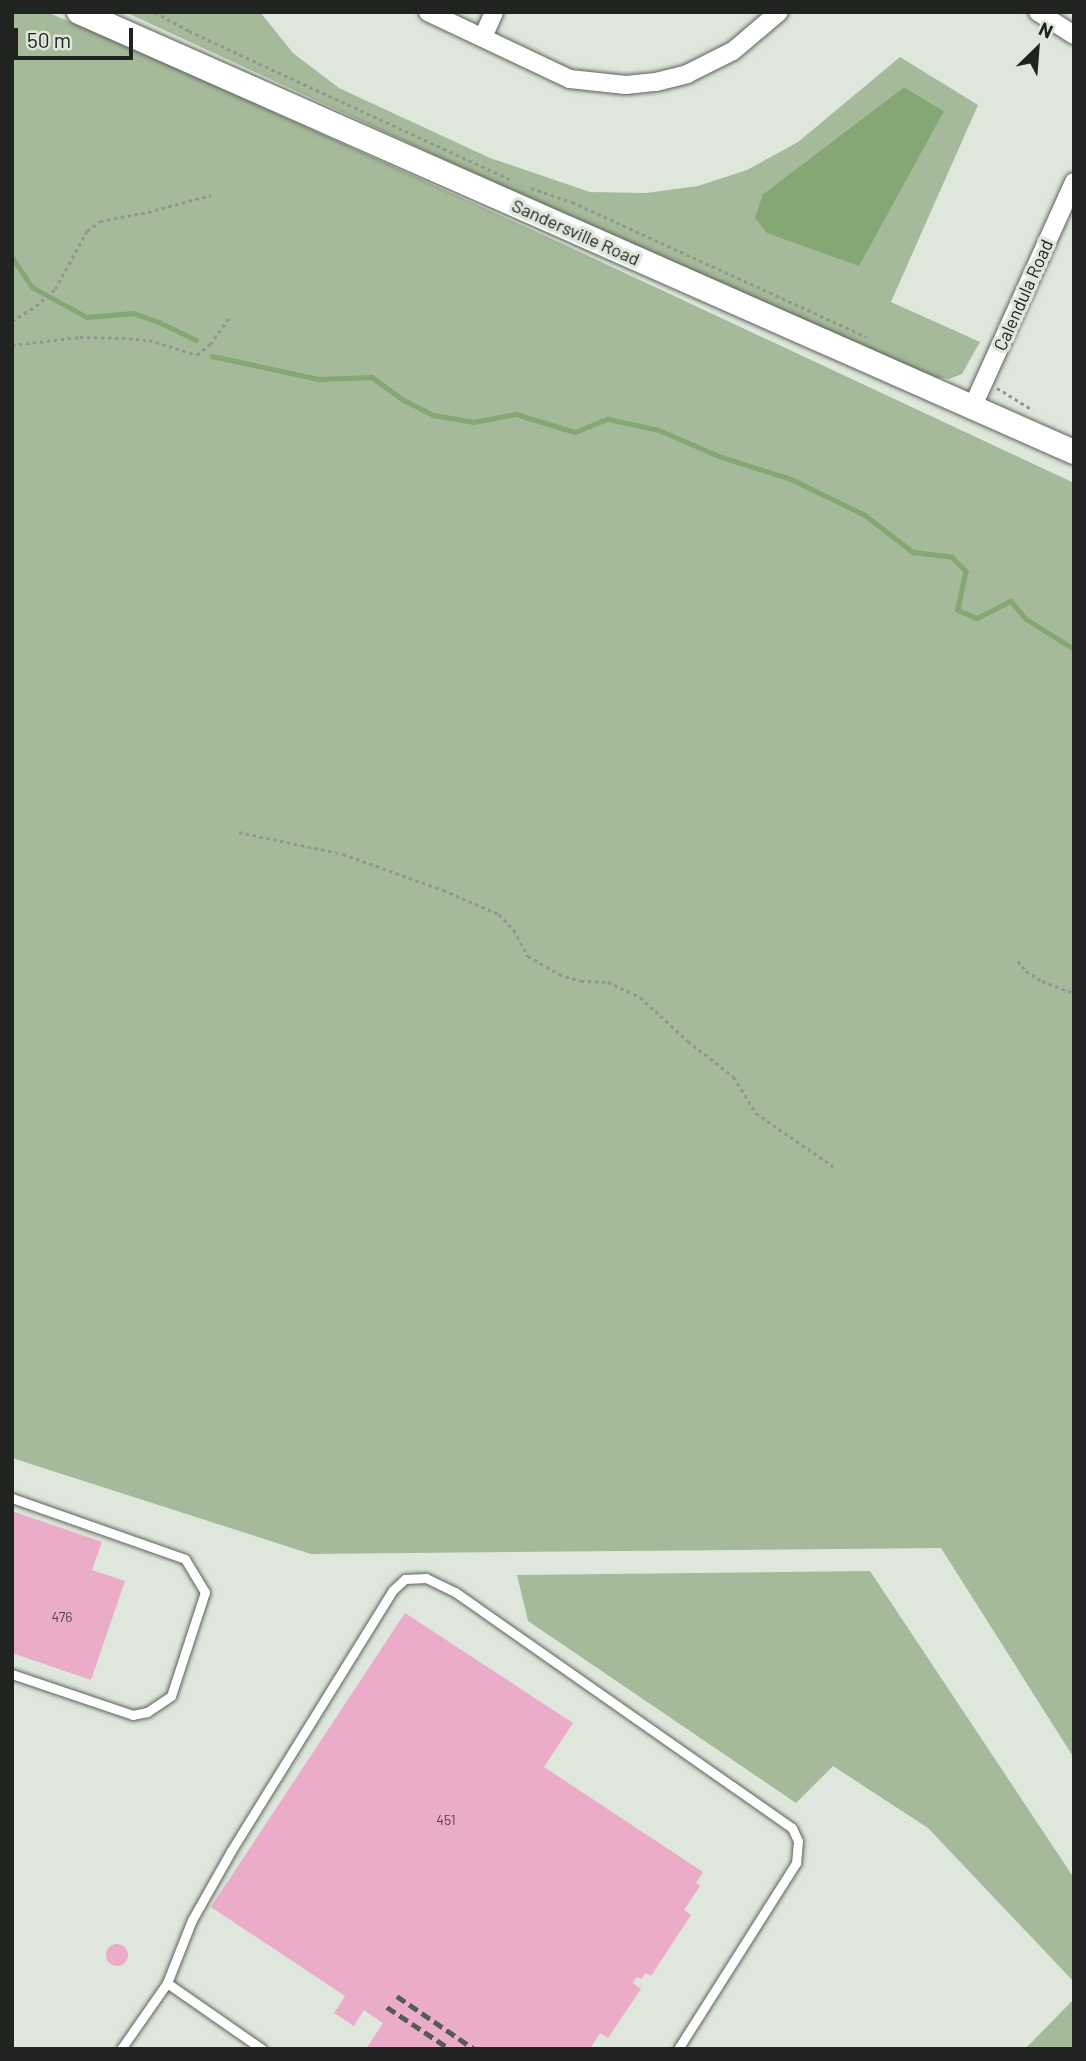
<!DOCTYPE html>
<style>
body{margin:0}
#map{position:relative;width:1086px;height:2061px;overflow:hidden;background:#dfe7dc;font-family:Barlow,sans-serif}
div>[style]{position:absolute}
.green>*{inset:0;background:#a5ba9b}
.water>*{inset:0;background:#84a774}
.stream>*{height:4.5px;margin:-2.25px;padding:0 2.25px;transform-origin:2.25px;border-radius:2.25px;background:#84a774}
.building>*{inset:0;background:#ebacc9}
.round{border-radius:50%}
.path>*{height:2.5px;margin-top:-1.25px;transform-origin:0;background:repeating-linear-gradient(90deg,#929890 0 3.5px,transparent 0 7px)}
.roads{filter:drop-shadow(0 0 2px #5d635a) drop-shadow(0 0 2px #5d635a)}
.lane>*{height:9px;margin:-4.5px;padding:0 4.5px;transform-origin:4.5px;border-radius:4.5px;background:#fff}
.street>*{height:18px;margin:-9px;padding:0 9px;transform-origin:9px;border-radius:9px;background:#fff}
.secondary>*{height:24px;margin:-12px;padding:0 12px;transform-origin:12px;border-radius:12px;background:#fff}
.rail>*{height:4.5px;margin-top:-2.25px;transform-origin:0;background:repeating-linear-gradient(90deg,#575b55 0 10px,transparent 0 15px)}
span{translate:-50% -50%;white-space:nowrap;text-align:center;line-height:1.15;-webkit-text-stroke:7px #dfe7dc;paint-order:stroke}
.number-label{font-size:14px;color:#53454a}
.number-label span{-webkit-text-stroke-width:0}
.street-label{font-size:18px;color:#20231f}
.frame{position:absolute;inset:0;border:14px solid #20231f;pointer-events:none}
.north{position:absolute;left:1002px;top:14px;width:70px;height:70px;-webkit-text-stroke:5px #dfe7dc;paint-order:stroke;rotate:25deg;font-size:19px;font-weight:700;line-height:28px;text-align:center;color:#20231f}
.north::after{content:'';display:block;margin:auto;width:24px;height:32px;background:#20231f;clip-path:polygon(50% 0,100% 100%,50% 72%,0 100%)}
.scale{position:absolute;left:14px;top:28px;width:119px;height:32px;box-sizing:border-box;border:4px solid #20231f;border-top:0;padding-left:9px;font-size:21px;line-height:24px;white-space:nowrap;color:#20231f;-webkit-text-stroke:5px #dfe7dc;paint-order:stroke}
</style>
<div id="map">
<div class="green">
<div style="clip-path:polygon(12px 12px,47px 12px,159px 60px,548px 237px,1074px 483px,1074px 1758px,941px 1548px,311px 1554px,12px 1458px)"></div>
<div style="clip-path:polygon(evenodd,125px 12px,260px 12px,293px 53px,339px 88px,490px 158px,590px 192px,646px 193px,698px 186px,747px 170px,798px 142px,900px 57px,978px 105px,891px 302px,980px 342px,962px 374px,949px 379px,933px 377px,467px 170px,125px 12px,904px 87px,944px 111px,763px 194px,904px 87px)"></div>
<div style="clip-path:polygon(870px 1571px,1074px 1878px,1074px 1982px,928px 1828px,833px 1766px,796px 1803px,528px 1621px,517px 1575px)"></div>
<div style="clip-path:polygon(1074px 1999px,1074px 2049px,1025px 2049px)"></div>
</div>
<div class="water">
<div style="clip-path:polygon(904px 87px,944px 111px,859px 266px,767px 233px,755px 218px,763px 194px)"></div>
</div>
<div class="stream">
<div style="left:12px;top:257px;width:36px;rotate:56deg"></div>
<div style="left:32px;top:287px;width:63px;rotate:28.6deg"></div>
<div style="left:87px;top:317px;width:46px;rotate:-5deg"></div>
<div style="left:133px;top:313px;width:28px;rotate:19deg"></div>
<div style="left:159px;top:322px;width:41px;rotate:25.9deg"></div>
<div style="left:212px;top:356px;width:109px;rotate:12.1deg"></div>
<div style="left:319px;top:379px;width:53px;rotate:-2.2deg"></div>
<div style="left:372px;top:377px;width:39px;rotate:36deg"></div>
<div style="left:404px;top:400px;width:34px;rotate:27deg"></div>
<div style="left:434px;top:415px;width:40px;rotate:10deg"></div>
<div style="left:473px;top:422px;width:44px;rotate:-10.5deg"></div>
<div style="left:516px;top:414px;width:62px;rotate:17deg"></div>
<div style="left:575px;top:432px;width:35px;rotate:-22deg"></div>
<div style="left:608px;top:419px;width:52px;rotate:12.2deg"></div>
<div style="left:659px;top:430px;width:68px;rotate:23.5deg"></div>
<div style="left:721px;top:457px;width:73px;rotate:17.4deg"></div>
<div style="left:791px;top:479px;width:82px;rotate:25.9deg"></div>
<div style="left:865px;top:515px;width:61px;rotate:37.6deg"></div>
<div style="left:913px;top:552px;width:39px;rotate:7deg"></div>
<div style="left:952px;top:557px;width:20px;rotate:45deg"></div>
<div style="left:966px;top:571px;width:40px;rotate:102deg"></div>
<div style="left:958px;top:610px;width:21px;rotate:23deg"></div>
<div style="left:977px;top:618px;width:38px;rotate:-27deg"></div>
<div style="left:1011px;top:601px;width:23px;rotate:50deg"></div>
<div style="left:1026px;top:619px;width:57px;rotate:32deg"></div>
</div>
<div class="building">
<div style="clip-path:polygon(12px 1511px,102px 1542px,92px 1570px,125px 1581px,91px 1680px,12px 1653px)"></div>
<div style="clip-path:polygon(405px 1613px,573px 1723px,544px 1767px,703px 1872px,696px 1883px,700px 1886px,684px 1910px,691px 1915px,651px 1976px,646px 1973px,641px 1979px,637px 1977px,633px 1983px,641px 1989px,608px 2038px,600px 2033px,590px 2049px,366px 2049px,383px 2023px,364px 2010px,354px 2026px,334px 2013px,345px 1996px,211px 1907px)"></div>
<div class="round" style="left:106px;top:1944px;width:22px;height:22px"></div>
</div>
<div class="path">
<div style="left:155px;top:12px;width:39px;rotate:29deg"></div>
<div style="left:189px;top:31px;width:356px;rotate:24.8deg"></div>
<div style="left:531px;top:188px;width:43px;rotate:18.9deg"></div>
<div style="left:572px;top:202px;width:324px;rotate:24.6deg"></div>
<div style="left:12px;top:321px;width:28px;rotate:-32deg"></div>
<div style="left:36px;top:306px;width:25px;rotate:-42deg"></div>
<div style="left:55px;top:289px;width:66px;rotate:-61.1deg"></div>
<div style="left:87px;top:231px;width:16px;rotate:-38deg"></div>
<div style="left:100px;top:221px;width:49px;rotate:-10.6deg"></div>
<div style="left:148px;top:212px;width:65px;rotate:-15.1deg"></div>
<div style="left:12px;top:345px;width:68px;rotate:-6.7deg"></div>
<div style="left:80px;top:337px;width:42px;rotate:1.4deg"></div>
<div style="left:122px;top:338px;width:27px;rotate:4deg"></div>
<div style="left:149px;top:340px;width:50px;rotate:17.4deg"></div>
<div style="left:197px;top:355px;width:17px;rotate:-40deg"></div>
<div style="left:210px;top:344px;width:32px;rotate:-54deg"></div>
<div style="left:997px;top:388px;width:42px;rotate:31.4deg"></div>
<div style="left:239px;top:832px;width:106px;rotate:11.9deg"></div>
<div style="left:343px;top:854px;width:106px;rotate:19.8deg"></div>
<div style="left:443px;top:890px;width:61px;rotate:23.2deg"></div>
<div style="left:499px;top:914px;width:22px;rotate:47deg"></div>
<div style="left:514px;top:930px;width:30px;rotate:62deg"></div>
<div style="left:528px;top:956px;width:36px;rotate:30deg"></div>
<div style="left:559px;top:974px;width:23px;rotate:18deg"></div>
<div style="left:581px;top:981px;width:27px;rotate:2deg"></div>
<div style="left:608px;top:982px;width:35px;rotate:25deg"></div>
<div style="left:640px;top:997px;width:65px;rotate:42.5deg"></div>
<div style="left:688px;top:1041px;width:58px;rotate:38deg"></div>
<div style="left:734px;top:1077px;width:42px;rotate:58.6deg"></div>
<div style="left:756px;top:1113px;width:98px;rotate:34.7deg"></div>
<div style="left:1018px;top:961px;width:13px;rotate:51deg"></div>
<div style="left:1026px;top:971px;width:19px;rotate:32deg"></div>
<div style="left:1042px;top:981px;width:34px;rotate:21deg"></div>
</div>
<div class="roads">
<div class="lane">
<div style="left:12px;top:1498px;width:183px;rotate:19.4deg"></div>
<div style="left:185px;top:1559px;width:39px;rotate:59deg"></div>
<div style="left:205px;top:1592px;width:109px;rotate:108.1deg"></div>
<div style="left:171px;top:1696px;width:29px;rotate:146deg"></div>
<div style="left:147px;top:1712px;width:14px;rotate:168deg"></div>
<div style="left:133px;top:1715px;width:128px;rotate:-161.3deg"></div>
<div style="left:167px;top:1983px;width:116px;rotate:34.8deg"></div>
<div style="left:121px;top:2049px;width:80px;rotate:-55.1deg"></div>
<div style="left:167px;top:1983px;width:68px;rotate:-68.4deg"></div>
<div style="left:192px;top:1920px;width:79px;rotate:-60.5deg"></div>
<div style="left:231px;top:1851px;width:307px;rotate:-58.2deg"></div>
<div style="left:393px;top:1590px;width:16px;rotate:-43deg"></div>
<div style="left:405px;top:1579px;width:21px;rotate:-3deg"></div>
<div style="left:426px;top:1578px;width:32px;rotate:26deg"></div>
<div style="left:455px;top:1592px;width:411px;rotate:35deg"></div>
<div style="left:792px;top:1828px;width:14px;rotate:65deg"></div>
<div style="left:798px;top:1841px;width:22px;rotate:95deg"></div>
<div style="left:796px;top:1863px;width:220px;rotate:122.4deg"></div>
</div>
<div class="street">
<div style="left:428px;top:12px;width:157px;rotate:25.3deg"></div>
<div style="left:570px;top:79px;width:56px;rotate:6.1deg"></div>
<div style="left:626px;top:85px;width:30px;rotate:-6deg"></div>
<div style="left:656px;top:82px;width:32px;rotate:-14deg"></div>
<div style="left:687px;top:74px;width:51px;rotate:-26.6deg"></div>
<div style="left:733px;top:51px;width:60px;rotate:-40.3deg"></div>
<div style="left:1038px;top:12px;width:43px;rotate:32.6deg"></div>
<div style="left:483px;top:37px;width:27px;rotate:-66deg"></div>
<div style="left:972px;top:408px;width:248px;rotate:-65.7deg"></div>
</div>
<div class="secondary">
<div style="left:79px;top:12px;width:1088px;rotate:23.86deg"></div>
</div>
</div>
<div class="rail">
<div style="left:397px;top:1996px;width:93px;rotate:34.5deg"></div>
<div style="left:387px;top:2007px;width:76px;rotate:33.7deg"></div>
</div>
<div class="number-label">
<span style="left:62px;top:1617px">476</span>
<span style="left:446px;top:1820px">451</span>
</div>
<div class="street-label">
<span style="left:576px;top:232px;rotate:24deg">Sandersville Road</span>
<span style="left:1023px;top:295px;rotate:-66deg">Calendula Road</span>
</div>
<div class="frame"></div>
<div class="north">N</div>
<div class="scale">50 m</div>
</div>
